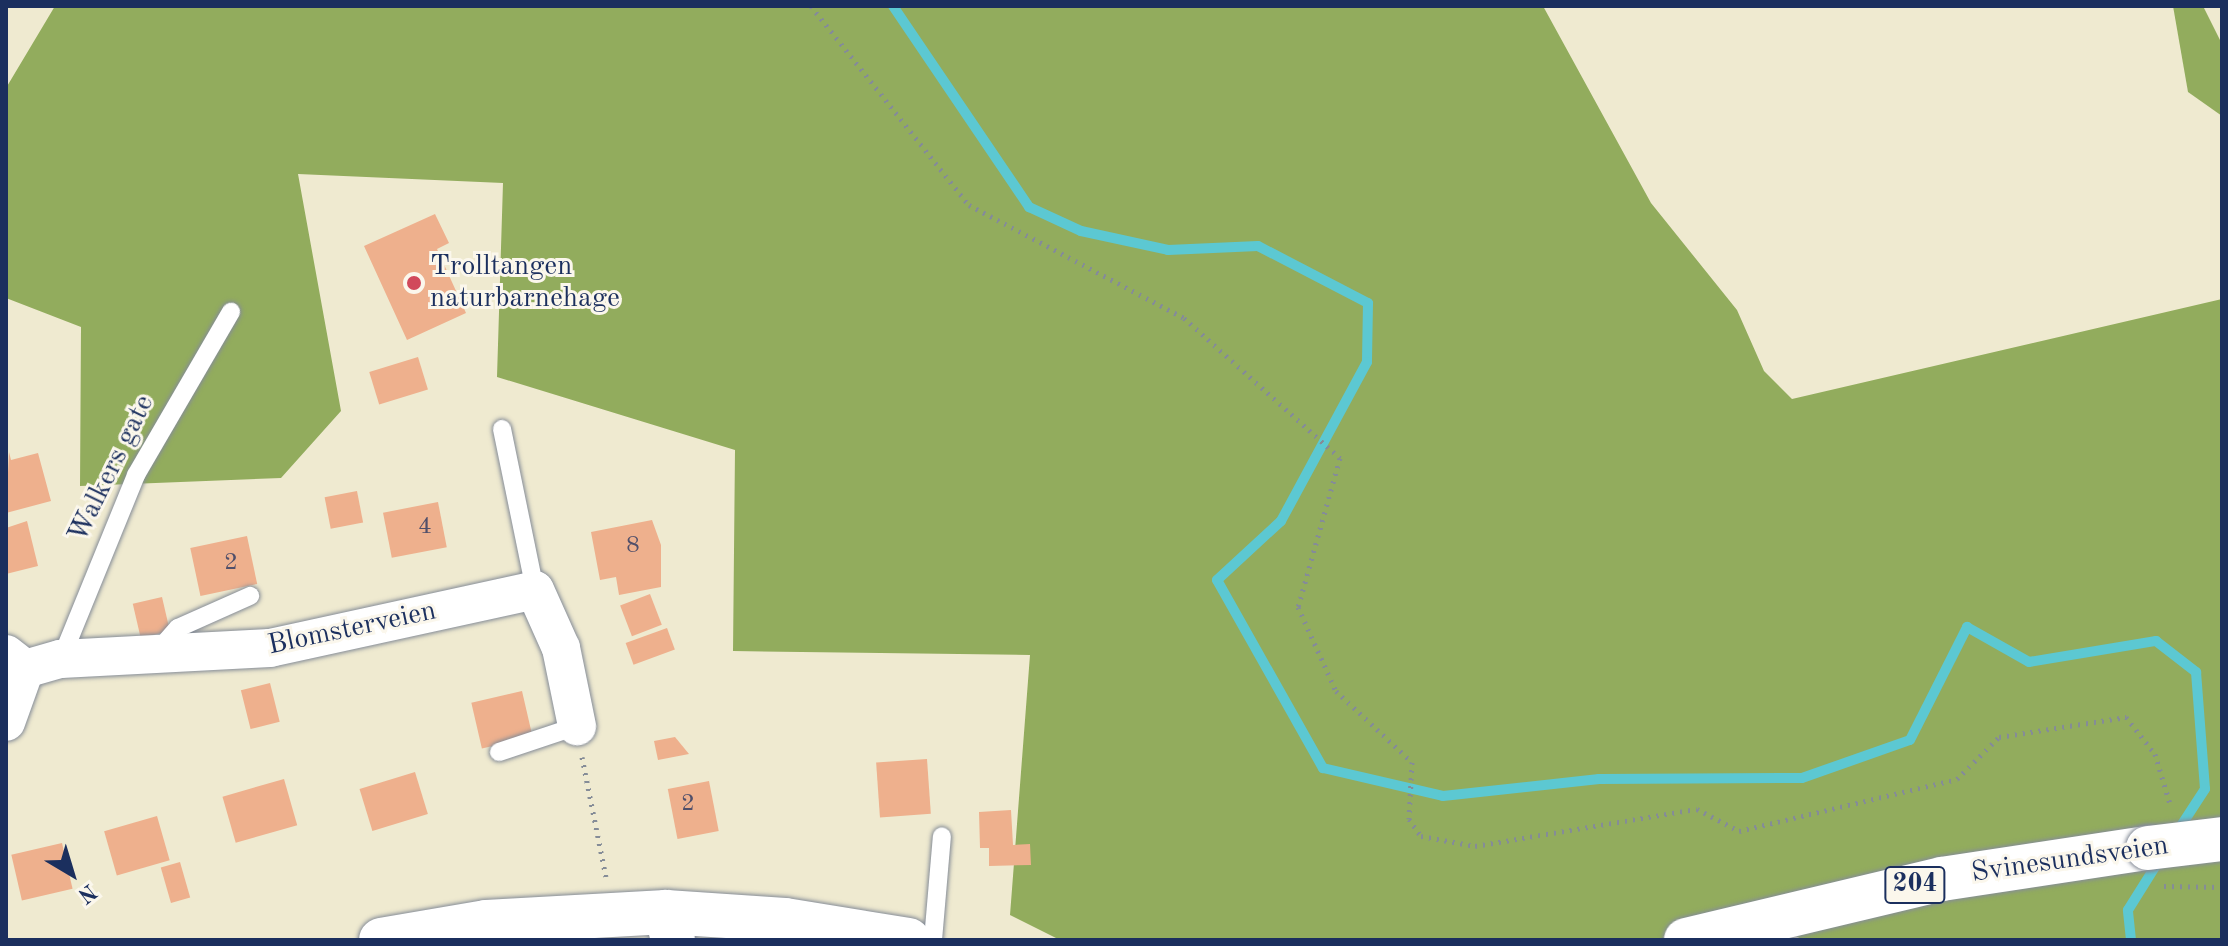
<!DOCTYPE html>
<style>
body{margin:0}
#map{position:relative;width:2228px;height:946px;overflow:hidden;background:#efead0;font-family:"Old Standard TT",serif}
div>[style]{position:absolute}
.forest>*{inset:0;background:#92ac5d}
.stream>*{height:10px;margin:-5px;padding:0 5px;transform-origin:5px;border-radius:5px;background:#5cc8d2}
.building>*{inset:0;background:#eeb08d;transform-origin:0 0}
.path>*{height:5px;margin-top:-2.5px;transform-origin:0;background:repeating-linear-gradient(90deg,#858c97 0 2px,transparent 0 8px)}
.roads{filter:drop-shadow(0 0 2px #858c97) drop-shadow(0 0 2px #858c97)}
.service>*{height:18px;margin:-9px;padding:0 9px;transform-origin:9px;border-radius:9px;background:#fff}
.minor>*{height:38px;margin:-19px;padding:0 19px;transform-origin:19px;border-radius:19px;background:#fff}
.primary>*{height:44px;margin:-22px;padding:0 22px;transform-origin:22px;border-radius:22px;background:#fff}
.trunk>*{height:44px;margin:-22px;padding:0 22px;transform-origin:22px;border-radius:22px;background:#fff}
.bridges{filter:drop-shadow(0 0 2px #858c97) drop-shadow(0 0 2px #858c97)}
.trunk-bridge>*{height:44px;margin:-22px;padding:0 22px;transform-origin:22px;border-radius:22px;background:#fff}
.dots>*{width:22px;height:22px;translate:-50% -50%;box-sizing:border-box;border:4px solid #fbf7ec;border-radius:50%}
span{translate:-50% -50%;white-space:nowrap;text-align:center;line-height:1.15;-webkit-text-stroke:6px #fbf7ec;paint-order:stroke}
.number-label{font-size:24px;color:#504f6a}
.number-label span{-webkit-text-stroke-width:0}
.shield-label span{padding:2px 6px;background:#fbf7ec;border:2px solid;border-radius:6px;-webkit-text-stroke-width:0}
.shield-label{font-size:26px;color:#1b2f5e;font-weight:700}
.poi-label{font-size:28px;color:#1b2f5e}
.left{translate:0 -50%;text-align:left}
.street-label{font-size:28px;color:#1b2f5e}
.frame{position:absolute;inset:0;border:8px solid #1b2f5e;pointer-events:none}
.north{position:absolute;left:32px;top:834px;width:80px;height:80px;-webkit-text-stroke:6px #fbf7ec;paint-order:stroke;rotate:142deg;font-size:22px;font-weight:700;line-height:32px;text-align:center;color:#1b2f5e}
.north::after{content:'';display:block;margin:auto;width:28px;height:36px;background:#1b2f5e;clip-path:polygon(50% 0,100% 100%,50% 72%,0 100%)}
</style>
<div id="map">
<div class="forest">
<div style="clip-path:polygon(55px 6px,1543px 6px,1651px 203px,1737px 310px,1764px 371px,1792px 399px,2222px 299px,2222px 940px,1803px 940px,1785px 930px,1688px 940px,1060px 940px,1010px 915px,1030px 655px,733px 651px,735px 450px,497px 377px,503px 183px,298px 174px,341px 411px,281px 478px,80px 486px,81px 327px,6px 298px,6px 88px)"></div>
<div style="clip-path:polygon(2173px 6px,2203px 6px,2222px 44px,2222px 116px,2188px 92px)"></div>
</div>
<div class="stream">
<div style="left:893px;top:6px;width:243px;rotate:55.9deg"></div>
<div style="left:1029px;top:207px;width:57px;rotate:24.8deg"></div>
<div style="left:1081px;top:231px;width:89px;rotate:12.3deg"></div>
<div style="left:1168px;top:250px;width:90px;rotate:-2.5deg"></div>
<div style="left:1258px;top:246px;width:124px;rotate:27.4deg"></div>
<div style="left:1368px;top:303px;width:59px;rotate:91deg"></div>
<div style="left:1367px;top:362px;width:181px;rotate:118.4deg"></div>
<div style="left:1281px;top:521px;width:87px;rotate:137.3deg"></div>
<div style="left:1217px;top:580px;width:216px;rotate:60.6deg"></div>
<div style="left:1323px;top:768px;width:123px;rotate:13.1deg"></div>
<div style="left:1443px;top:796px;width:157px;rotate:-6.2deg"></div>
<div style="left:1599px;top:779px;width:203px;rotate:-0.3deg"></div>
<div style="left:1802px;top:778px;width:114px;rotate:-19.4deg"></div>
<div style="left:1910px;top:740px;width:127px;rotate:-63.2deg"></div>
<div style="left:1967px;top:627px;width:71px;rotate:29.4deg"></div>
<div style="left:2029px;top:662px;width:129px;rotate:-9.4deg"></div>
<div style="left:2156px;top:641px;width:51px;rotate:37.8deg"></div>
<div style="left:2196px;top:672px;width:117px;rotate:85.6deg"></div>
<div style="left:2205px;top:789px;width:51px;rotate:123.1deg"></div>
<div style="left:2131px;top:940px;width:30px;rotate:-96deg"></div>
<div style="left:2128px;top:910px;width:60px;rotate:-57.9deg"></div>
</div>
<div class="building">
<div style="clip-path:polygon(435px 214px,449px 243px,437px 249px,466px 313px,407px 340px,364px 246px)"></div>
<div style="left:418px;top:357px;width:34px;height:51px;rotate:73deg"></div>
<div style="clip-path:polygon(9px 452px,11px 460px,38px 453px,51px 501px,6px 513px)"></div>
<div style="left:357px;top:491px;width:32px;height:33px;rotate:79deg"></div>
<div style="left:438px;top:502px;width:46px;height:56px;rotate:79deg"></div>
<div style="clip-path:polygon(652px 520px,661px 545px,661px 587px,619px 595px,616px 577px,600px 580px,591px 532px)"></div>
<div style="clip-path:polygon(27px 521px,38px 566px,6px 574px,6px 528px)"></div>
<div style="left:247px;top:536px;width:49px;height:58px;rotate:78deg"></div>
<div style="left:650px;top:594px;width:33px;height:32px;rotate:69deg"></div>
<div style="left:162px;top:597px;width:35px;height:30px;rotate:77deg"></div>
<div style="left:667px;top:628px;width:23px;height:44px;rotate:70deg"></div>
<div style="left:270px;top:683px;width:40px;height:30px;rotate:76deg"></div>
<div style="left:522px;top:691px;width:47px;height:52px;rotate:77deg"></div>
<div style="clip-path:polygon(675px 737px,689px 754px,658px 760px,654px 741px)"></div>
<div style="left:927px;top:759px;width:55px;height:51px;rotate:86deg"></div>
<div style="left:415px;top:772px;width:44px;height:58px;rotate:73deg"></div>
<div style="left:284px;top:779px;width:48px;height:64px;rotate:74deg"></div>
<div style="left:709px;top:781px;width:51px;height:42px;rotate:79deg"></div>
<div style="clip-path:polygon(1011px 810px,1013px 845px,1030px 844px,1031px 865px,989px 866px,989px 848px,980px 848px,979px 812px)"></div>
<div style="left:157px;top:816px;width:46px;height:55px;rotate:74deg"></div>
<div style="left:62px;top:843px;width:47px;height:52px;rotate:77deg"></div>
<div style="left:180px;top:862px;width:37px;height:20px;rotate:74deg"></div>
</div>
<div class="path">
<div style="left:811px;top:6px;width:254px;rotate:51.6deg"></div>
<div style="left:969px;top:205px;width:243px;rotate:27.7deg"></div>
<div style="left:1184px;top:318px;width:210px;rotate:41.9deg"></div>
<div style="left:1340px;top:458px;width:155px;rotate:105.7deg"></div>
<div style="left:1298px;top:607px;width:92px;rotate:65.7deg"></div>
<div style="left:1336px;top:691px;width:104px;rotate:43.1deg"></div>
<div style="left:1412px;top:762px;width:57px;rotate:93deg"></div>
<div style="left:1409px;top:819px;width:21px;rotate:55deg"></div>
<div style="left:1421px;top:836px;width:55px;rotate:10.5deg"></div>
<div style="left:1475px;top:846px;width:225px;rotate:-9.5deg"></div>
<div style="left:1697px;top:809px;width:47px;rotate:27.6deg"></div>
<div style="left:1739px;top:831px;width:224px;rotate:-13.4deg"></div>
<div style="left:1957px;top:779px;width:59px;rotate:-45deg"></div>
<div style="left:1999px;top:737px;width:129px;rotate:-8.9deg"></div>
<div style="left:2126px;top:717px;width:47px;rotate:51.9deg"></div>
<div style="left:2155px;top:754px;width:55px;rotate:73.2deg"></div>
<div style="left:582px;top:757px;width:122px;rotate:78.7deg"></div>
<div style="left:2164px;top:886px;width:58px;rotate:1deg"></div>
</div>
<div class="roads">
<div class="service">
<div style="left:502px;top:429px;width:164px;rotate:78.4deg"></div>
<div style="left:156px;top:653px;width:33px;rotate:-49deg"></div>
<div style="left:178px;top:628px;width:79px;rotate:-24deg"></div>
<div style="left:61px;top:659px;width:199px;rotate:-67.8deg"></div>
<div style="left:136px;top:475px;width:189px;rotate:-59.8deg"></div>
<div style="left:499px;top:752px;width:82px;rotate:-18.4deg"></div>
<div style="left:933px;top:940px;width:104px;rotate:-85.1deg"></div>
</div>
<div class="minor">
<div style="left:6px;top:654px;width:24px;rotate:38deg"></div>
<div style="left:25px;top:669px;width:56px;rotate:109.7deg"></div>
<div style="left:25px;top:669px;width:37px;rotate:-16deg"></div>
<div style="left:61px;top:659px;width:209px;rotate:-3deg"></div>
<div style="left:270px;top:648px;width:271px;rotate:-12.3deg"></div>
<div style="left:535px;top:590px;width:64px;rotate:65.9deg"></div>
<div style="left:561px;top:648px;width:80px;rotate:78.4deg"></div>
</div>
<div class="primary">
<div style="left:666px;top:912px;width:29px;rotate:76deg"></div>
</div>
<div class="trunk">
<div style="left:381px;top:940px;width:107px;rotate:-9.7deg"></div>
<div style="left:486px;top:922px;width:180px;rotate:-3.2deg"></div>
<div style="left:666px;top:912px;width:119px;rotate:3.8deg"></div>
<div style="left:785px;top:920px;width:125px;rotate:9.2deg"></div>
<div style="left:1686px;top:940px;width:263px;rotate:-13.4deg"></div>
<div style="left:1942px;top:879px;width:208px;rotate:-8.6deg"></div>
</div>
</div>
<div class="bridges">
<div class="trunk-bridge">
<div style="left:2148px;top:848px;width:75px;rotate:-6.9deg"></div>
</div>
</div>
<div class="dots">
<div style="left:414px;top:283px;background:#d1495b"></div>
</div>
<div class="number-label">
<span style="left:425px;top:528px">4</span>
<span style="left:633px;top:547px">8</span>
<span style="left:231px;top:564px">2</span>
<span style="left:688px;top:805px">2</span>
</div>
<div class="shield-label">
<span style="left:1915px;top:885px">204</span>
</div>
<div class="poi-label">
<span class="left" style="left:430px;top:283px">Trolltangen<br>naturbarnehage</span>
</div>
<div class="street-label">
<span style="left:112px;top:469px;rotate:-64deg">Walkers gate</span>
<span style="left:352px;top:629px;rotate:-12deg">Blomsterveien</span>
<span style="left:2070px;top:860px;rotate:-8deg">Svinesundsveien</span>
</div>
<div class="frame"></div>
<div class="north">N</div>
</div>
